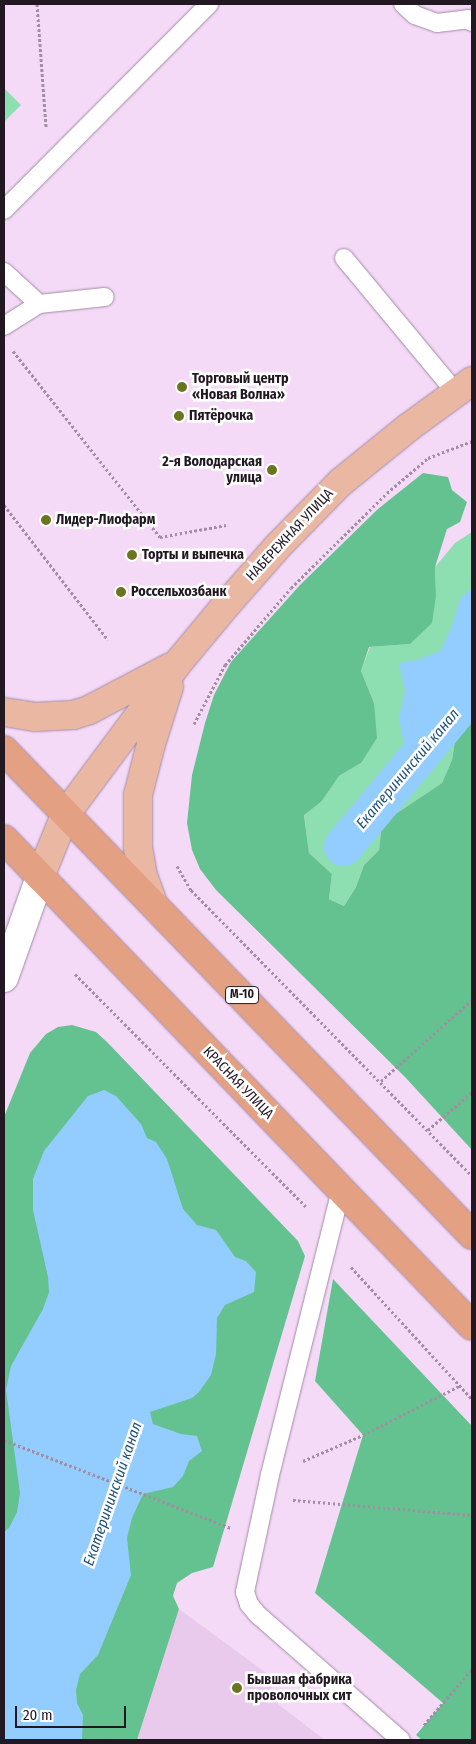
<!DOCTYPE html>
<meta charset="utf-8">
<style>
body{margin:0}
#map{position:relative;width:476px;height:1744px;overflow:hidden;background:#f4daf7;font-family:"Fira Sans Condensed",sans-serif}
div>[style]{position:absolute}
.built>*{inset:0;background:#e9caec}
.green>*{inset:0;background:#8ddeb1}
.forest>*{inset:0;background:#64c290}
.water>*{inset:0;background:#93ccff}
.canal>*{height:39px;margin:-19.5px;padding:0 19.5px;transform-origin:19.5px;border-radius:19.5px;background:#93ccff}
.path>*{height:3px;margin-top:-1.5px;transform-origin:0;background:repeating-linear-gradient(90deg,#a18ea3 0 2.5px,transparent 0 5px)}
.roads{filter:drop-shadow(0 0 1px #a28aa5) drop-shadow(0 0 1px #a28aa5)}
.service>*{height:18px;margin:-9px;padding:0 9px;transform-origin:9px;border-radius:9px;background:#fff}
.tertiary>*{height:28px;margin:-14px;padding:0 14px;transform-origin:14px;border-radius:14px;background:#fff}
.primary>*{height:28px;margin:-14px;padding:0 14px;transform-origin:14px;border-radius:14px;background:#eab8a2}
.trunk>*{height:28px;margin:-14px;padding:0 14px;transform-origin:14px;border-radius:14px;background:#e3a083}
.dots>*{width:14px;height:14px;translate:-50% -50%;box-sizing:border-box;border:2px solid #fff;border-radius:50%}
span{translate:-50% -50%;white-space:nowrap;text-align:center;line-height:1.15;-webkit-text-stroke:5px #fff;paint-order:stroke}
.shield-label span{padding:1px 4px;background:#fff;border:1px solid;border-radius:4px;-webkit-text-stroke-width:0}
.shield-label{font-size:12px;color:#211822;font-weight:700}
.poi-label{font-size:14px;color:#211822;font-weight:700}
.left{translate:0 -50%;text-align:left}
.right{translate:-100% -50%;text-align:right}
.street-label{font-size:14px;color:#211822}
.water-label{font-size:15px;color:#1e517b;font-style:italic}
.frame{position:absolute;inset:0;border:5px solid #211822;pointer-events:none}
.scale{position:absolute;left:15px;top:1706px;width:111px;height:22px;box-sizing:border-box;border:2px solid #211822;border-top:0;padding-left:6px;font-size:15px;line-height:18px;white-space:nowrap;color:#211822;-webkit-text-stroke:4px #fff;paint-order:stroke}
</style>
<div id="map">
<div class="built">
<div style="clip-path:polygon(179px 1609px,277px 1681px,266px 1695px,325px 1740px,137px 1740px)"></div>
</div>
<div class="green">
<div style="clip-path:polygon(4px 88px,21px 105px,4px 122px)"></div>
<div style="clip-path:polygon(472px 532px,472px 714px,457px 728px,452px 760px,442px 783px,382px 823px,379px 850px,364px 865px,356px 887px,344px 906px,329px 899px,332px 874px,309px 853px,304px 814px,322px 801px,339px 776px,361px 763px,374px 703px,361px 671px,370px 647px,410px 644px,436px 596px,435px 567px,455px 543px)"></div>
</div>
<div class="forest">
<div style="clip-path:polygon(423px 473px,448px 477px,452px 490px,467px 502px,460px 522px,447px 529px,435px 567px,436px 596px,432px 623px,410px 644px,369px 647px,361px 671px,374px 703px,377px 738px,361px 763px,339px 776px,322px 801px,304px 815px,309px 853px,332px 874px,329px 899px,344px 906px,356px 887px,364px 865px,379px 850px,382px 823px,442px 783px,452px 760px,457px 728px,472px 714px,472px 1150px,405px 1077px,216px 890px,200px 869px,192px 850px,187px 823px,192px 775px,205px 723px,214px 695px,231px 662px,300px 585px,378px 509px)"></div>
<div style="clip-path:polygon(72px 1025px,96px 1032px,107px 1042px,298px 1241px,305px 1256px,213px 1567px,192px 1573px,177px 1583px,173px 1596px,179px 1609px,137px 1740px,4px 1740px,4px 1117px,30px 1053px,46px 1034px,58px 1027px)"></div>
<div style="clip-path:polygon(333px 1279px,472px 1426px,472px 1740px,422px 1740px,416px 1735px,443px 1703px,315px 1593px,363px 1435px,315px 1381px)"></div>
</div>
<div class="water">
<div style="clip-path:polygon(472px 588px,472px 671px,447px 708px,430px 759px,404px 744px,399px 718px,405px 690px,399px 663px,417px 660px,440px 651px,452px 626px,460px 599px)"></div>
<div style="clip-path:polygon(104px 1090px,116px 1096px,141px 1124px,147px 1138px,156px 1142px,167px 1159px,183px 1209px,197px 1225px,216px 1230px,235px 1257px,246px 1261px,256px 1272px,254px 1292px,225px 1305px,217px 1318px,216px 1354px,211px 1375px,199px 1392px,192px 1398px,150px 1412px,153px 1424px,181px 1434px,197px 1436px,202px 1451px,189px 1461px,183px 1476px,173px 1487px,143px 1494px,132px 1518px,127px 1538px,131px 1575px,98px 1655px,80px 1674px,76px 1690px,77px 1703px,83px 1715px,82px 1740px,4px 1740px,4px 1532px,9px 1528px,17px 1512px,20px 1493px,6px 1390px,11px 1366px,43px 1309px,49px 1292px,48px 1277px,33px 1210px,33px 1179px,44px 1151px,88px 1096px)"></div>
</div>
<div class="canal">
<div style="left:343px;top:846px;width:202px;rotate:-50.2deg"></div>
</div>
<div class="path">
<div style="left:37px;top:4px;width:123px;rotate:85.8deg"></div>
<div style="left:13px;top:351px;width:237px;rotate:51.7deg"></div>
<div style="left:160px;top:537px;width:67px;rotate:-10.3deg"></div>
<div style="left:4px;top:505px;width:170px;rotate:52.4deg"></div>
<div style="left:194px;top:724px;width:67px;rotate:-62.3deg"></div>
<div style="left:225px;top:665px;width:101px;rotate:-49.4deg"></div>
<div style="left:291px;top:588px;width:135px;rotate:-44.7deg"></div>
<div style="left:387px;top:493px;width:54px;rotate:-40.5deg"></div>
<div style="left:428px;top:458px;width:47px;rotate:-21.1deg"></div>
<div style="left:177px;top:866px;width:28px;rotate:60deg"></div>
<div style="left:191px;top:890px;width:401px;rotate:45.5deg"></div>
<div style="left:75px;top:974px;width:330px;rotate:45.2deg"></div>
<div style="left:381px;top:1081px;width:122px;rotate:-41.7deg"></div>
<div style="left:428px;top:1130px;width:58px;rotate:-40.8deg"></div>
<div style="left:351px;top:1267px;width:179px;rotate:47.5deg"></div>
<div style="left:4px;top:1440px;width:243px;rotate:21.2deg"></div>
<div style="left:303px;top:1461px;width:65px;rotate:-23.4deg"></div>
<div style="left:363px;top:1435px;width:108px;rotate:-27deg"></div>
<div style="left:293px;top:1500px;width:180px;rotate:4.8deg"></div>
<div style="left:424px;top:1725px;width:74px;rotate:-49.4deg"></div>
</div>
<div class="roads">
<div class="service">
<div style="left:403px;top:4px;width:16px;rotate:43deg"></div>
<div style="left:415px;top:15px;width:23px;rotate:20deg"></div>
<div style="left:437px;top:23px;width:31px;rotate:-7deg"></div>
<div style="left:468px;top:19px;width:5px;rotate:37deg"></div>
<div style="left:4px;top:210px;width:291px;rotate:-45.1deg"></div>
<div style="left:344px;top:258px;width:175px;rotate:50.3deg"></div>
<div style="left:4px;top:272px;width:47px;rotate:42.4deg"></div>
<div style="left:4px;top:326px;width:41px;rotate:-32.2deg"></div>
<div style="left:39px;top:304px;width:66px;rotate:-6.1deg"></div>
<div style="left:341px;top:1190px;width:294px;rotate:104deg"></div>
<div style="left:270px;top:1475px;width:120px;rotate:102.1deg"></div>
<div style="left:245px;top:1592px;width:13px;rotate:72deg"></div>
<div style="left:249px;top:1604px;width:14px;rotate:51deg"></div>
<div style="left:258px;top:1615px;width:190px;rotate:41.2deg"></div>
</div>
<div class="tertiary">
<div style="left:4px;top:978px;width:107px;rotate:-70.4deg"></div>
</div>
<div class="primary">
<div style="left:4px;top:712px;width:31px;rotate:9deg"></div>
<div style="left:35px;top:717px;width:38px;rotate:-3deg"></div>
<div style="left:73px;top:715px;width:17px;rotate:-17deg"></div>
<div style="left:89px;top:710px;width:93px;rotate:-27.7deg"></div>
<div style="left:40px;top:877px;width:67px;rotate:-68deg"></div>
<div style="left:65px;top:815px;width:188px;rotate:-53.4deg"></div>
<div style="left:177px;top:664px;width:78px;rotate:-50.2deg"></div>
<div style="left:227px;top:604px;width:77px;rotate:-48.7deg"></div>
<div style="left:278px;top:546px;width:90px;rotate:-45.5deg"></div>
<div style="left:341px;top:482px;width:87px;rotate:-39deg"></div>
<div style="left:409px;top:427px;width:78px;rotate:-36.1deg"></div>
<div style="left:153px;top:903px;width:29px;rotate:-110deg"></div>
<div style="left:143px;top:876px;width:29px;rotate:-100deg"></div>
<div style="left:138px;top:847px;width:52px;rotate:-90deg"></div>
<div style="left:138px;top:795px;width:53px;rotate:-75.7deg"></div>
<div style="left:151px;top:744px;width:60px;rotate:-72.5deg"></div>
</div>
<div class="trunk">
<div style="left:4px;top:750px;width:674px;rotate:46.02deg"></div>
<div style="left:4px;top:839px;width:675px;rotate:46.14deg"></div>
</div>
</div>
<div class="dots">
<div style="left:182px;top:387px;background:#6b751f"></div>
<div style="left:179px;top:416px;background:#6b751f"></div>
<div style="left:272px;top:470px;background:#6b751f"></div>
<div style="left:46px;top:520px;background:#6b751f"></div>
<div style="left:132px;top:555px;background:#6b751f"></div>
<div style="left:121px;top:592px;background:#6b751f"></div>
<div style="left:237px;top:1688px;background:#6b751f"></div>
</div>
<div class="shield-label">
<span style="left:242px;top:995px">М-10</span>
</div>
<div class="poi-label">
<span class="left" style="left:192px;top:387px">Торговый центр<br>«Новая Волна»</span>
<span class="left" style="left:189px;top:416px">Пятёрочка</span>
<span class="right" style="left:262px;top:470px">2-я Володарская<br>улица</span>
<span class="left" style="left:56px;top:520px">Лидер-Лиофарм</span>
<span class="left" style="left:142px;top:555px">Торты и выпечка</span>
<span class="left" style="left:131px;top:592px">Россельхозбанк</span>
<span class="left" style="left:247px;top:1688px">Бывшая фабрика<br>проволочных сит</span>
</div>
<div class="street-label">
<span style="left:290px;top:535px;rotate:-47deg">НАБЕРЕЖНАЯ УЛИЦА</span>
<span style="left:238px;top:1083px;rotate:46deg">КРАСНАЯ УЛИЦА</span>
</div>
<div class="water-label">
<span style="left:408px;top:769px;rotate:-50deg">Екатерининский канал</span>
<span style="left:113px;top:1494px;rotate:-71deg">Екатерининский канал</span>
</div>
<div class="frame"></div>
<div class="scale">20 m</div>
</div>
